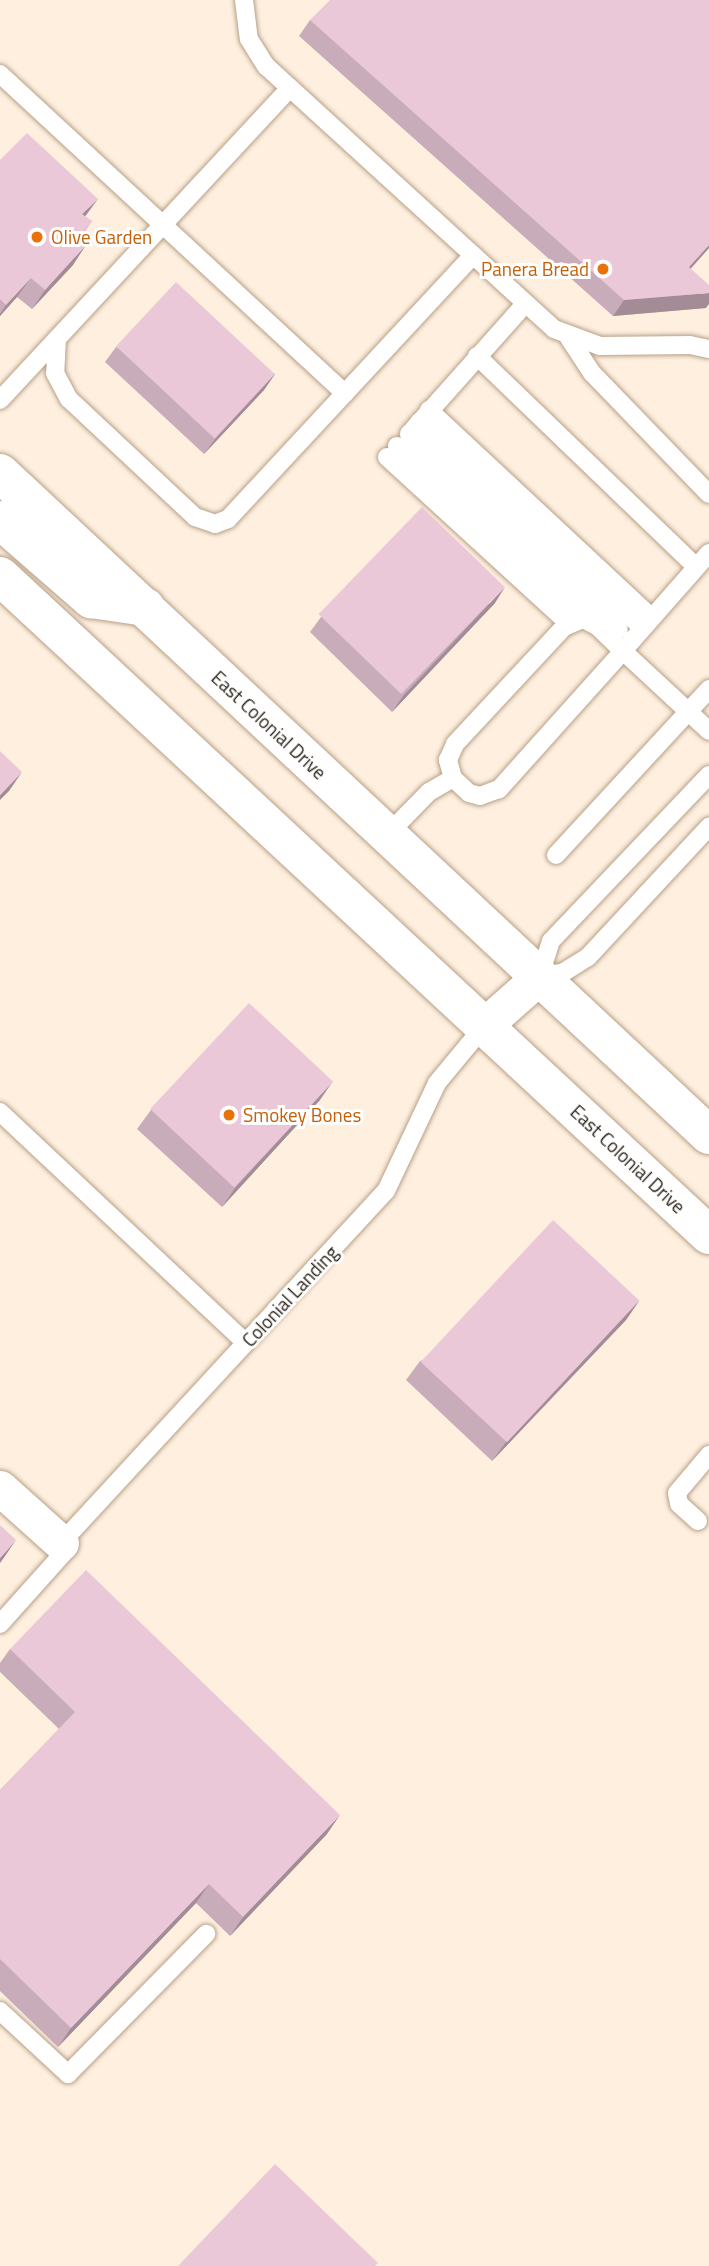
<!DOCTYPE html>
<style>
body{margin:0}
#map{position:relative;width:709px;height:2266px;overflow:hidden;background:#feefdf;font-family:"Titillium Web",sans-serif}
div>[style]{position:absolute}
.roads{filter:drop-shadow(0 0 2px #b7a087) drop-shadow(0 0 2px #b7a087)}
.service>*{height:18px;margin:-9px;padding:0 9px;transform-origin:9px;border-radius:9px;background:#fff}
.minor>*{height:35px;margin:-17.5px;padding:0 17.5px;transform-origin:17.5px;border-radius:17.5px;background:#fff}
.trunk>*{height:38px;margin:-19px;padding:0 19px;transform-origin:19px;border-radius:19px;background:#fff}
.wall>*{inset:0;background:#c9acba}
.shaded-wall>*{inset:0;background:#a48c97}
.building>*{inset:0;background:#eac8d8;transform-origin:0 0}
.dots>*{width:19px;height:19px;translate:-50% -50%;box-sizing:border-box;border:4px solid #fff;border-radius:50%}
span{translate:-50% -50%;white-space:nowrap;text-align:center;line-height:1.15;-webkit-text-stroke:6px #fff;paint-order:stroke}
.food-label{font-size:19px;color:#c56008}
.left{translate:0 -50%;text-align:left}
.right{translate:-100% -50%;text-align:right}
.street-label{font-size:19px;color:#2a2218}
</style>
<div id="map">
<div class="roads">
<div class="service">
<div style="left:244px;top:0;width:39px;rotate:83deg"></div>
<div style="left:249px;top:39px;width:32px;rotate:58deg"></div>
<div style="left:266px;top:66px;width:390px;rotate:42.4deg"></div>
<div style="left:554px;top:329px;width:49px;rotate:20.3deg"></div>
<div style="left:600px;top:346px;width:90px;rotate:-0.6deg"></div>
<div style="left:690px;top:345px;width:19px;rotate:12deg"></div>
<div style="left:0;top:74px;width:470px;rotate:42.8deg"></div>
<div style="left:525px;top:304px;width:174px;rotate:131.7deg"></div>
<div style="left:409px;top:434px;width:287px;rotate:43deg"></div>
<div style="left:569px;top:338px;width:42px;rotate:56.7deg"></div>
<div style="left:592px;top:373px;width:168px;rotate:46deg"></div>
<div style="left:57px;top:339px;width:34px;rotate:93deg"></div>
<div style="left:55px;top:373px;width:30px;rotate:62deg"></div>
<div style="left:69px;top:399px;width:173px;rotate:43.1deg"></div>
<div style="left:195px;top:517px;width:21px;rotate:19deg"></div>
<div style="left:215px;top:524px;width:14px;rotate:-21deg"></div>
<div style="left:228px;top:519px;width:360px;rotate:-47.1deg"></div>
<div style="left:477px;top:356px;width:304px;rotate:43.9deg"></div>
<div style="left:0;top:400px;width:426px;rotate:-47.1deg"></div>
<div style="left:429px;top:410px;width:304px;rotate:43deg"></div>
<div style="left:419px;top:422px;width:304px;rotate:42.7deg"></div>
<div style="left:397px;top:446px;width:254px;rotate:42.9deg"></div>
<div style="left:387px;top:457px;width:246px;rotate:42.5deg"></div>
<div style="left:709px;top:553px;width:130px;rotate:131.3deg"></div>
<div style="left:623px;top:651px;width:186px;rotate:131.9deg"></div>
<div style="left:499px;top:789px;width:20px;rotate:160deg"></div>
<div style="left:480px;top:796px;width:11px;rotate:-165deg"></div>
<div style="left:469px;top:793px;width:22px;rotate:-137deg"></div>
<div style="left:453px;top:778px;width:19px;rotate:-106deg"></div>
<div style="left:448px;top:760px;width:17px;rotate:-66deg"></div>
<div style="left:455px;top:744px;width:160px;rotate:-47deg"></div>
<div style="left:564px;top:627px;width:21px;rotate:-23deg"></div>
<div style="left:583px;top:619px;width:16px;rotate:27deg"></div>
<div style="left:597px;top:626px;width:36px;rotate:44deg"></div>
<div style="left:623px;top:651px;width:117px;rotate:42.9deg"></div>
<div style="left:709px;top:775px;width:229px;rotate:133.6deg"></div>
<div style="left:551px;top:941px;width:38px;rotate:108deg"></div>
<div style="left:539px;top:977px;width:25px;rotate:-11deg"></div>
<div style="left:564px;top:972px;width:28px;rotate:-32deg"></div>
<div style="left:588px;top:957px;width:178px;rotate:-47.1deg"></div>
<div style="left:387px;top:835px;width:60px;rotate:-45.7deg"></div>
<div style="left:429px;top:792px;width:28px;rotate:-30deg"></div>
<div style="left:556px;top:855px;width:226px;rotate:-47.3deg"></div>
<div style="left:0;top:1112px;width:337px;rotate:43.2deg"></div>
<div style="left:698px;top:1521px;width:25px;rotate:-138deg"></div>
<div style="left:679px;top:1504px;width:11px;rotate:-100deg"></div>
<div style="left:677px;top:1493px;width:50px;rotate:-49.9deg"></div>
<div style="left:61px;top:1543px;width:479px;rotate:-47.3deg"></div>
<div style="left:386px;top:1191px;width:119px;rotate:-64.7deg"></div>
<div style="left:437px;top:1083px;width:75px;rotate:-50.4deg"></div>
<div style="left:0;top:1624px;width:101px;rotate:-48.2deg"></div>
<div style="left:0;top:2011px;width:93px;rotate:42.8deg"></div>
<div style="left:68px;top:2074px;width:197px;rotate:-45.4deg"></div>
</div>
<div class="minor">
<div style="left:485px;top:1025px;width:72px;rotate:-41.6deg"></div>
<div style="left:0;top:1488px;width:82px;rotate:42deg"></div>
</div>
<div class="trunk">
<div style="left:0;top:473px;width:970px;rotate:43.04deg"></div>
<div style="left:0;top:520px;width:121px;rotate:41deg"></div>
<div style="left:91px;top:599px;width:55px;rotate:8.4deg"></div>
<div style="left:0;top:576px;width:968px;rotate:42.91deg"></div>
</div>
</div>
<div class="wall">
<div style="clip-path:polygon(310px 20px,709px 248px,690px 269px,706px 308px,613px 316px,299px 36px)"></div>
<div style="clip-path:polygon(0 160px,92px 221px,80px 238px,73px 265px,32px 309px,17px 297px,0 316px)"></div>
<div style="clip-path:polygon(116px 347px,275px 374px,264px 390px,204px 454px,105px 362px)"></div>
<div style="clip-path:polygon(495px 603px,392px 712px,310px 632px,321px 617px)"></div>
<div style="clip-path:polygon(320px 1100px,222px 1207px,137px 1129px,151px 1110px)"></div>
<div style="clip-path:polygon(639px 1301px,626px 1320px,492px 1461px,406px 1380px,420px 1361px)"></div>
<div style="clip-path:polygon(10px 1649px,327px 1834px,230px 1936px,196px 1903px,58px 2047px,0 1991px,0 1790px,59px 1729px,0 1672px,0 1663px)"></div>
</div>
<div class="shaded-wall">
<div style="clip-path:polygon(98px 199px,84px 218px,82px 214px)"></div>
<div style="clip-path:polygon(86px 245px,73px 265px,32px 309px,45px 290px)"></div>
<div style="clip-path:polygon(709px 245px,709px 248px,678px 283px,689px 267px)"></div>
<div style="clip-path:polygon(31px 278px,17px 297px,0 316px,0 314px,6px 305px)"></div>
<div style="clip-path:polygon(709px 293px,709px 304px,706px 308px,613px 316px,624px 300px)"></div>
<div style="clip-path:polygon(275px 374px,264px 390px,204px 454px,215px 439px)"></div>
<div style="clip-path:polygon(505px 587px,495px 603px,392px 712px,403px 696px)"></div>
<div style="clip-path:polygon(22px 772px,9px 791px,0 800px,0 795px)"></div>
<div style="clip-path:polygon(333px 1081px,320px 1100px,222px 1207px,235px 1188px)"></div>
<div style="clip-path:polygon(639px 1301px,626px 1320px,492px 1461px,506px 1442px)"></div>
<div style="clip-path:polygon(16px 1540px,3px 1559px,0 1563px,0 1558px)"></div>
<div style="clip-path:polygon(340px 1815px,327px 1834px,230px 1936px,243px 1917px)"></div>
<div style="clip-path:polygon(209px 1884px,196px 1903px,58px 2047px,71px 2028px)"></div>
</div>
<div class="building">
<div style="clip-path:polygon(330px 0,709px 0,709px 245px,689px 267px,709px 285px,709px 293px,624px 300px,310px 20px)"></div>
<div style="clip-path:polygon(27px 133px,98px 199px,82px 214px,92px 221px,79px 237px,86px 245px,45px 290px,31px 278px,6px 305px,0 299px,0 160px)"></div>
<div style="left:176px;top:282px;width:135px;height:88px;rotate:43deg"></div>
<div style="left:422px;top:507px;width:115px;height:149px;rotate:44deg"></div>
<div style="clip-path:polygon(0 751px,22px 772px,0 795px)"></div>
<div style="left:249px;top:1003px;width:115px;height:145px;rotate:43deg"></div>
<div style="left:553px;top:1220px;width:118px;height:194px;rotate:43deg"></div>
<div style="clip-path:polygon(0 1525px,16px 1540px,0 1558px)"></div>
<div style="clip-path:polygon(86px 1570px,340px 1815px,243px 1917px,209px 1884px,71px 2028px,0 1959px,0 1790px,75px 1712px,10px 1649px)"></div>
<div style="clip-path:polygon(275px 2164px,378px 2263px,375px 2266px,178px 2266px)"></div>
</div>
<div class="dots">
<div style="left:37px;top:237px;background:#e8710a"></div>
<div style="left:603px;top:269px;background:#e8710a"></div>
<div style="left:229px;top:1115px;background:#e8710a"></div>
</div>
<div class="food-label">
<span class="left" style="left:51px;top:237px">Olive Garden</span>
<span class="right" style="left:589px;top:269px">Panera Bread</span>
<span class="left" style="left:243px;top:1115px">Smokey Bones</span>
</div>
<div class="street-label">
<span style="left:269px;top:725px;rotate:43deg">East Colonial Drive</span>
<span style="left:628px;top:1159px;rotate:43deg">East Colonial Drive</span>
<span style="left:290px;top:1296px;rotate:-47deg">Colonial Landing</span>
</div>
</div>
